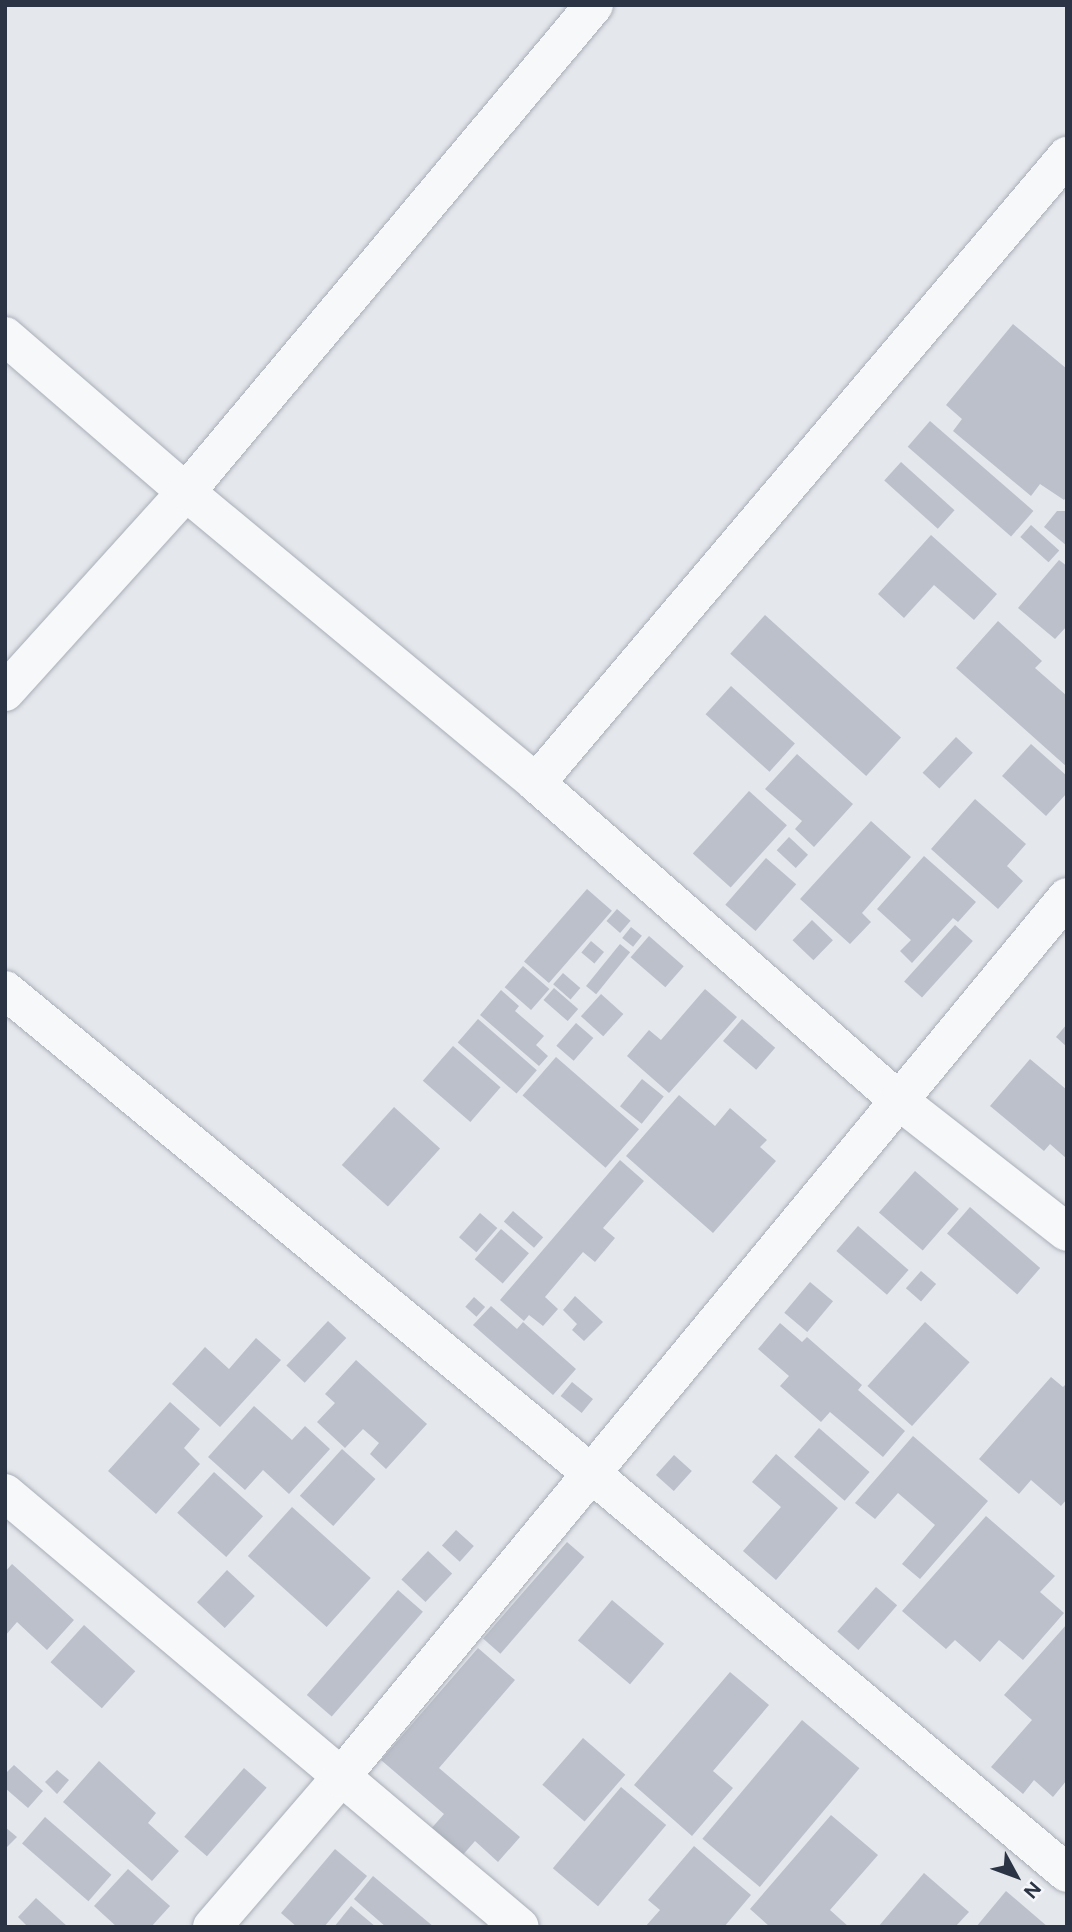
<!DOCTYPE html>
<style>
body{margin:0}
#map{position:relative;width:1072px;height:1932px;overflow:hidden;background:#e4e7ec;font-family:Figtree,sans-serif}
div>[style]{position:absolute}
.building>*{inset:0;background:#bbc0ca;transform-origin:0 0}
.roads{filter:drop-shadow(0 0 2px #a9aeb7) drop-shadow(0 0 2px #a9aeb7)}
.minor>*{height:38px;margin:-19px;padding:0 19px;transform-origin:19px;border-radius:19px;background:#f7f8fa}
span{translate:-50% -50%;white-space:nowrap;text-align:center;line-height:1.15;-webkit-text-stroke:5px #f4f6f9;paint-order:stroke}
.frame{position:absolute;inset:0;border:7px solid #2b3445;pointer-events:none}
.north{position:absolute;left:981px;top:1841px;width:70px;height:70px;-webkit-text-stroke:5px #f4f6f9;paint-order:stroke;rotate:131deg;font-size:19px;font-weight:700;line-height:28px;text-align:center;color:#2b3445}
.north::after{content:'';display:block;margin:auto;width:24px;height:32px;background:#2b3445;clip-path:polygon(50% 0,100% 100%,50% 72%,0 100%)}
</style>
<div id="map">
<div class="building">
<div style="clip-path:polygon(1013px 324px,1067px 369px,1067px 496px,1064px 500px,1040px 484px,1031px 496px,953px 431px,962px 419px,946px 405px)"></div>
<div style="left:930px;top:421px;width:137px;height:34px;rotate:41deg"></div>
<div style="left:901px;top:462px;width:72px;height:25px;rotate:42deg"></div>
<div style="clip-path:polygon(1057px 511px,1067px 511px,1067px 546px,1044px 527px)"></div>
<div style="left:1031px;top:525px;width:38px;height:16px;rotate:42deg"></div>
<div style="clip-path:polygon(931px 535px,997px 594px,974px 620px,934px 585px,904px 618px,878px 594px)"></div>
<div style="clip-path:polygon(1059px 560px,1067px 566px,1067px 626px,1055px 639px,1018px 608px)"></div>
<div style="left:765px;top:615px;width:183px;height:52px;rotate:42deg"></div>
<div style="clip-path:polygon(998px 621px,1042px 661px,1035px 668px,1067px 696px,1067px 767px,956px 668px)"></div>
<div style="left:731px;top:686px;width:86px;height:38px;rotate:42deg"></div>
<div style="left:956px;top:737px;width:23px;height:49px;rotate:43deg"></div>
<div style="clip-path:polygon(1031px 744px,1067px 776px,1067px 793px,1046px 816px,1002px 776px)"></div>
<div style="clip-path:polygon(797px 754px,853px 804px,814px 847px,795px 829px,802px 821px,765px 789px)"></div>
<div style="left:749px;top:791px;width:51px;height:84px;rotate:42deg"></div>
<div style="clip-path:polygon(975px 799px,1026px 844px,1007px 866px,1023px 881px,998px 909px,931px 849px)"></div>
<div style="clip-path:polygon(871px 821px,911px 857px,862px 913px,871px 922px,850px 944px,800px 899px)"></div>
<div style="left:789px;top:837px;width:26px;height:18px;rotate:43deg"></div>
<div style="clip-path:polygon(924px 856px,976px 902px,958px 922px,953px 918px,912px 963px,900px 951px,911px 940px,877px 909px)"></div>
<div style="left:766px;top:858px;width:40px;height:62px;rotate:41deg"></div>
<div style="left:587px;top:889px;width:33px;height:96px;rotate:41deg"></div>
<div style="left:617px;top:909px;width:18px;height:16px;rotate:41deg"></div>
<div style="left:812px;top:920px;width:29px;height:28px;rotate:44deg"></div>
<div style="left:955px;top:925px;width:24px;height:76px;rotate:42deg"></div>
<div style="left:631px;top:927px;width:14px;height:14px;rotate:39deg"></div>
<div style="left:649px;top:936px;width:46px;height:28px;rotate:41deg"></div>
<div style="left:591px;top:941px;width:17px;height:15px;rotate:40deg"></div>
<div style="left:620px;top:944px;width:13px;height:54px;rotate:39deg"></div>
<div style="left:523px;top:966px;width:35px;height:28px;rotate:41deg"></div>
<div style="left:563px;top:973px;width:23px;height:15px;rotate:41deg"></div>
<div style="left:554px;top:988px;width:32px;height:16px;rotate:41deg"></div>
<div style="clip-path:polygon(705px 989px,737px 1017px,669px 1093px,627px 1056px,649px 1030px,661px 1040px)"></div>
<div style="clip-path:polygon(501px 990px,519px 1006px,515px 1011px,544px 1036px,536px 1045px,548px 1056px,539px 1066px,480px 1015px)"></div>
<div style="left:601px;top:994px;width:30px;height:30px;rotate:42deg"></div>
<div style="left:478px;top:1019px;width:78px;height:31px;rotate:41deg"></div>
<div style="left:742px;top:1019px;width:44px;height:29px;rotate:41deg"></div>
<div style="left:576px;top:1023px;width:23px;height:30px;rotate:41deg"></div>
<div style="clip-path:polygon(1067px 1024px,1067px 1047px,1056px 1037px)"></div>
<div style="left:453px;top:1046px;width:63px;height:46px;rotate:41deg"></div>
<div style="left:556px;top:1057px;width:110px;height:51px;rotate:41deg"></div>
<div style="clip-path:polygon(1030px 1059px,1067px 1090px,1067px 1159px,1050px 1144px,1044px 1151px,990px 1106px)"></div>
<div style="left:642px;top:1079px;width:28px;height:35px;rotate:39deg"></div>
<div style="clip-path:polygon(679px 1095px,715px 1126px,730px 1108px,767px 1140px,760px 1147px,776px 1161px,713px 1233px,626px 1156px)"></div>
<div style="left:394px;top:1107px;width:62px;height:78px;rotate:42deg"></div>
<div style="clip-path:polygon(620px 1160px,644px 1181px,603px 1228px,615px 1238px,595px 1262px,583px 1252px,545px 1297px,558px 1309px,543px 1326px,529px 1315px,524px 1321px,500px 1300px)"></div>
<div style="left:915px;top:1171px;width:58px;height:55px;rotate:41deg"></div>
<div style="left:970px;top:1207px;width:93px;height:35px;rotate:41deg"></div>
<div style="left:513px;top:1211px;width:40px;height:14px;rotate:41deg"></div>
<div style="left:480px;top:1213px;width:23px;height:32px;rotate:41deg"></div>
<div style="left:858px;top:1226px;width:67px;height:33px;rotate:41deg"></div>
<div style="left:501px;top:1229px;width:37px;height:40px;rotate:41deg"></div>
<div style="left:921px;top:1271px;width:20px;height:23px;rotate:41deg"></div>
<div style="left:810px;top:1282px;width:30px;height:40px;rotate:40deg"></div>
<div style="clip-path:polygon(575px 1296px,603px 1322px,584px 1341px,572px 1330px,577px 1324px,563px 1310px)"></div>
<div style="left:474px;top:1297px;width:15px;height:13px;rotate:42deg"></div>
<div style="clip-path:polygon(491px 1306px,517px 1329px,523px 1322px,576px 1369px,553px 1395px,473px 1325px)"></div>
<div style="left:328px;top:1321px;width:25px;height:61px;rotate:43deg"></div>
<div style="left:925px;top:1322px;width:60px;height:86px;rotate:42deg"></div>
<div style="clip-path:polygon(780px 1323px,802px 1342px,807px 1337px,862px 1385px,858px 1390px,905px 1431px,883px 1457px,830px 1412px,821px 1422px,780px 1386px,789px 1376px,758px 1349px)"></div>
<div style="clip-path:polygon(256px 1338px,281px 1360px,220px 1427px,172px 1384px,205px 1347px,229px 1369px)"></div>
<div style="clip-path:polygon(356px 1360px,427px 1424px,386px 1469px,370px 1454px,379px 1443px,363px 1429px,345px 1448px,317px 1422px,335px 1403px,325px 1394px)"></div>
<div style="clip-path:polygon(1051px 1377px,1063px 1387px,1067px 1383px,1067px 1499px,1061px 1506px,1031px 1480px,1019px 1494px,979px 1459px)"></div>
<div style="left:572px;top:1382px;width:27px;height:18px;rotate:39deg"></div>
<div style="clip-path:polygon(170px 1402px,200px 1429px,184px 1448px,200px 1464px,156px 1514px,108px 1471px)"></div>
<div style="clip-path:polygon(254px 1406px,292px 1440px,305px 1426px,330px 1449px,289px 1494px,263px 1470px,245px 1490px,208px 1457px)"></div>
<div style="left:819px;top:1428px;width:67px;height:38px;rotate:41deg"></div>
<div style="clip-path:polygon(913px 1436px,988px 1501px,920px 1579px,902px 1564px,935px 1525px,898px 1493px,875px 1519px,855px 1503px)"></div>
<div style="left:342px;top:1449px;width:45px;height:63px;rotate:42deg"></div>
<div style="clip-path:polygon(776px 1454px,838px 1508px,776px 1580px,743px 1551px,781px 1507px,752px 1482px)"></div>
<div style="left:674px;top:1455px;width:24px;height:27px;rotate:42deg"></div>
<div style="left:214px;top:1472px;width:66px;height:55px;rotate:42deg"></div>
<div style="left:292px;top:1507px;width:106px;height:66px;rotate:42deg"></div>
<div style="clip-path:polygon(986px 1516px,1055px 1576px,1040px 1592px,1064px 1613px,1023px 1660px,999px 1640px,980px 1662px,955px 1640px,946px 1649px,902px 1611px)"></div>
<div style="left:456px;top:1530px;width:24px;height:21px;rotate:42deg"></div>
<div style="left:567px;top:1542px;width:23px;height:128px;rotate:41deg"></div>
<div style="left:428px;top:1551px;width:33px;height:39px;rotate:43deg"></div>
<div style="clip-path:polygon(12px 1564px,74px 1620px,47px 1650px,17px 1622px,5px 1636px,5px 1572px)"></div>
<div style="left:227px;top:1570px;width:38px;height:44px;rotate:43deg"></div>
<div style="left:876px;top:1587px;width:28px;height:59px;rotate:41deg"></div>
<div style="left:398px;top:1590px;width:33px;height:139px;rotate:41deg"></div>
<div style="left:612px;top:1600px;width:68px;height:53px;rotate:40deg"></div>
<div style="clip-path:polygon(1067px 1624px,1067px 1780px,1053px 1797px,1034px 1780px,1023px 1794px,991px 1767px,1032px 1720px,1004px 1695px)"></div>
<div style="left:84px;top:1625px;width:69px;height:50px;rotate:42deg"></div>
<div style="clip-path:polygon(478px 1648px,515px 1680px,439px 1768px,520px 1837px,498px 1862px,475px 1841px,461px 1857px,430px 1830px,444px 1814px,381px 1760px)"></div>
<div style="clip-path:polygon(730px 1672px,769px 1705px,713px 1771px,733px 1788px,692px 1836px,634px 1785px)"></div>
<div style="left:802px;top:1720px;width:75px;height:155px;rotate:40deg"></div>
<div style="left:583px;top:1738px;width:56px;height:62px;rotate:41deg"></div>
<div style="clip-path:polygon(99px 1761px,156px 1813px,148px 1823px,179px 1851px,152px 1881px,63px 1802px)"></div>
<div style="clip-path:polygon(14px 1765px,43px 1791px,28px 1808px,5px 1788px,5px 1774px)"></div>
<div style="left:244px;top:1768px;width:30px;height:91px;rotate:41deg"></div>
<div style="clip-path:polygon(57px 1770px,69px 1780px,57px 1794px,45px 1782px)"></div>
<div style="left:621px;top:1787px;width:59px;height:106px;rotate:40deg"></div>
<div style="clip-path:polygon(831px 1815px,878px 1855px,830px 1910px,849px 1927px,770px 1927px,750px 1909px)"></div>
<div style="left:45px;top:1817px;width:88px;height:35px;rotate:41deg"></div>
<div style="clip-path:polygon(5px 1827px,17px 1837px,5px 1849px)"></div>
<div style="clip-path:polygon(694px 1846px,751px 1895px,724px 1927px,645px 1927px,660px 1910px,648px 1900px)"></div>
<div style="clip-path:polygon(335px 1849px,367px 1876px,324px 1927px,297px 1927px,281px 1913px)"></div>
<div style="clip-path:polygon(128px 1869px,170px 1906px,151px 1927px,117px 1927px,94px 1906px)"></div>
<div style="clip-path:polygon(924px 1873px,969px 1912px,955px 1927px,878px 1927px)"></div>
<div style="clip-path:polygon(373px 1876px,434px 1927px,386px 1927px,354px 1899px)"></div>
<div style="clip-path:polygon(1006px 1891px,1048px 1927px,976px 1927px)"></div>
<div style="clip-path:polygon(36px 1898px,68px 1927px,28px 1927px,18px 1917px)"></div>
<div style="clip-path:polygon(351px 1906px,376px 1927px,334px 1927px)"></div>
</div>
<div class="roads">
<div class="minor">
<div style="left:5px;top:336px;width:239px;rotate:40.8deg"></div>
<div style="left:186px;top:492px;width:455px;rotate:39.7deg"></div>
<div style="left:536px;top:783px;width:481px;rotate:41.2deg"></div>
<div style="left:898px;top:1100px;width:214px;rotate:38deg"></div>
<div style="left:5px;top:692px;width:270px;rotate:-47.9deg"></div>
<div style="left:186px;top:492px;width:635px;rotate:-50.04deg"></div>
<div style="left:536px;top:783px;width:822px;rotate:-49.74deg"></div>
<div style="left:5px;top:990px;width:761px;rotate:39.51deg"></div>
<div style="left:592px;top:1474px;width:620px;rotate:40.03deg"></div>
<div style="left:5px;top:1493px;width:673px;rotate:40.12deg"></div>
<div style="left:212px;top:1927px;width:196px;rotate:-49.3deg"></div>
<div style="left:340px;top:1778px;width:1142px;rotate:-50.47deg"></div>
</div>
</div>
<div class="frame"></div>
<div class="north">N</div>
</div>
